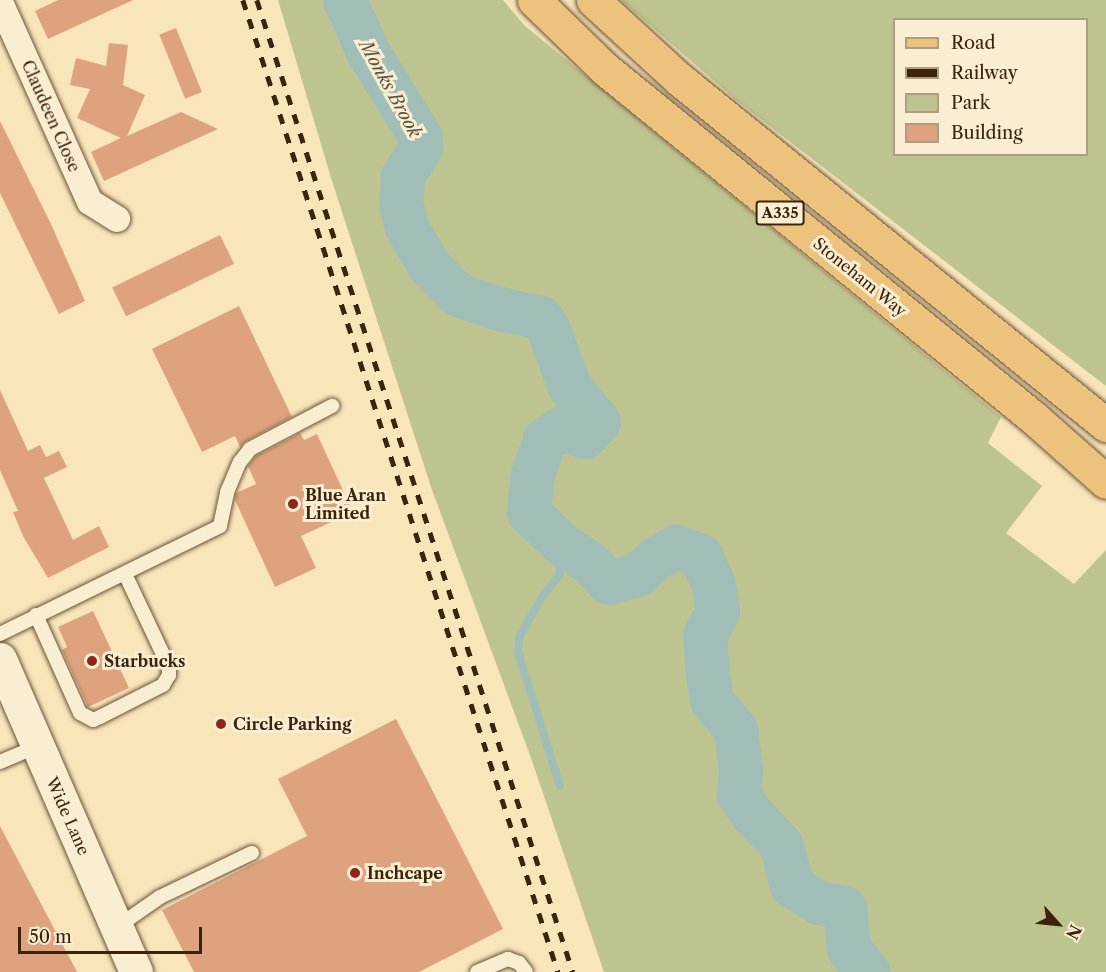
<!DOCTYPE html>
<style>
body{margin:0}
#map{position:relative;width:1106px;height:972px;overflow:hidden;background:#f8e5ba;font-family:"Libre Caslon Text",serif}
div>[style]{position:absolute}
.green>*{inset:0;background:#bec48f}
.stream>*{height:8px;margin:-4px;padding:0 4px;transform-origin:4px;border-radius:4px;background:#a0bdb8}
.river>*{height:44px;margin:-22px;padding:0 22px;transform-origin:22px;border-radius:22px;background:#a0bdb8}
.building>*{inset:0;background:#dfa27f;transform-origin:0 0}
.roads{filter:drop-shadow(0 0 2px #6b5437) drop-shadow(0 0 2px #6b5437)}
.service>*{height:14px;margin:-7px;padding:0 7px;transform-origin:7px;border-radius:7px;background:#faeed2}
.minor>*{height:26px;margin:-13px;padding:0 13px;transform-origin:13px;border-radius:13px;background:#faeed2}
.tertiary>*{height:33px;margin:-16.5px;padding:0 16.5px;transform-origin:16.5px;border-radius:16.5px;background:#faeed2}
.primary>*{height:33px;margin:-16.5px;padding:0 16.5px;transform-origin:16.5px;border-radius:16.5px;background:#ecc27d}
.rail>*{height:4.5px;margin-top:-2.25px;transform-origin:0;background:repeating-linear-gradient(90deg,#3c230b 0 10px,transparent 0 20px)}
.dots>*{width:16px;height:16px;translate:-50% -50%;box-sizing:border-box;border:3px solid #faeed2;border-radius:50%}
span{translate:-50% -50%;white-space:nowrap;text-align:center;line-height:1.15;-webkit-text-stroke:6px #faeed2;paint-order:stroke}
.shield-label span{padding:2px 4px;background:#faeed2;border:2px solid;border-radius:4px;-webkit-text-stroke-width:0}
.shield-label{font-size:15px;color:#3c230b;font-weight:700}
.street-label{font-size:16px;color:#3c230b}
.poi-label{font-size:16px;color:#3c230b;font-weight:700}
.left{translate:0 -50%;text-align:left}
.water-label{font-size:18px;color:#5a513f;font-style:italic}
.legend{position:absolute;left:893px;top:18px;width:195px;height:138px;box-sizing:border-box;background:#faeed2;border:2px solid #ae9d82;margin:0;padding:8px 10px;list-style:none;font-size:18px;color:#3c230b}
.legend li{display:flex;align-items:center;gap:12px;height:30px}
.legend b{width:30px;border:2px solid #ae9d82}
.north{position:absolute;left:1028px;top:894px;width:60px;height:60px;-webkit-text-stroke:4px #faeed2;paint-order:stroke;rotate:117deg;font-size:16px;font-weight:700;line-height:24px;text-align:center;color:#3c230b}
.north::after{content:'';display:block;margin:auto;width:21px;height:27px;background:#3c230b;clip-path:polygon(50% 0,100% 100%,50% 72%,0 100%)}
.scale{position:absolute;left:18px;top:927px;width:184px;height:27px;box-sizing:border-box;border:3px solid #3c230b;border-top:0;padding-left:8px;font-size:18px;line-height:21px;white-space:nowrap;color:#3c230b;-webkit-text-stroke:4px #faeed2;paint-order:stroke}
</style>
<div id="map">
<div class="green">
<div style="clip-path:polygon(278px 0,503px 0,524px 25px,1001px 417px,988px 443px,1042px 486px,1006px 533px,1074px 584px,1106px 550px,1106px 972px,604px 972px,531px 758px,431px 487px,332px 181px)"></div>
<div style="clip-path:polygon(evenodd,621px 0,1106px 0,1106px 386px,735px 99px,621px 0,894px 20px,1086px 20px,1086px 154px,894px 154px,894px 20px)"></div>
</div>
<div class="stream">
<div style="left:560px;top:786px;width:140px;rotate:-107.4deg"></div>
<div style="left:518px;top:652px;width:15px;rotate:-86deg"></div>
<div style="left:519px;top:637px;width:46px;rotate:-60.1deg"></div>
<div style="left:542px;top:597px;width:28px;rotate:-52deg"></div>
<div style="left:559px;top:575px;width:30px;rotate:-82deg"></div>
</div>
<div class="river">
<div style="left:345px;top:0;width:57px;rotate:66.1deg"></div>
<div style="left:368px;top:52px;width:99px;rotate:58.2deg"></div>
<div style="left:420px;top:136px;width:12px;rotate:85deg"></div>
<div style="left:421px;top:148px;width:34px;rotate:122deg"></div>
<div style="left:403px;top:177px;width:26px;rotate:94deg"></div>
<div style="left:401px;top:203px;width:26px;rotate:77deg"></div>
<div style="left:407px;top:228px;width:45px;rotate:59.5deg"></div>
<div style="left:430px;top:267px;width:40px;rotate:45deg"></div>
<div style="left:458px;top:295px;width:40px;rotate:18.9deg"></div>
<div style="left:496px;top:308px;width:46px;rotate:12.5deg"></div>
<div style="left:541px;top:318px;width:12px;rotate:55deg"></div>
<div style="left:548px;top:328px;width:63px;rotate:69.6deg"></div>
<div style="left:570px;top:387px;width:45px;rotate:50.4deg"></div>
<div style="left:599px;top:422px;width:21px;rotate:133deg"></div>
<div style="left:585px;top:437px;width:26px;rotate:-162deg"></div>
<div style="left:560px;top:429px;width:19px;rotate:144deg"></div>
<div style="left:545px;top:440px;width:36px;rotate:109deg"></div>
<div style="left:533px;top:474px;width:39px;rotate:96deg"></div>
<div style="left:529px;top:513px;width:47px;rotate:43.3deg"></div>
<div style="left:563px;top:545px;width:32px;rotate:34deg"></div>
<div style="left:590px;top:563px;width:28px;rotate:46deg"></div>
<div style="left:609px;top:583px;width:30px;rotate:-15deg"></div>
<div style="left:638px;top:575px;width:25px;rotate:-42deg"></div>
<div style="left:657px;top:558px;width:23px;rotate:-29deg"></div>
<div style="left:677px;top:547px;width:26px;rotate:21deg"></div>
<div style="left:701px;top:556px;width:32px;rotate:66deg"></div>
<div style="left:714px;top:585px;width:27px;rotate:82deg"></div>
<div style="left:718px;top:612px;width:26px;rotate:119deg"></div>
<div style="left:705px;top:635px;width:40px;rotate:85.7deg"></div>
<div style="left:708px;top:675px;width:26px;rotate:81deg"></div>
<div style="left:712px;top:701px;width:38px;rotate:50deg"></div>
<div style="left:736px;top:730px;width:40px;rotate:82.9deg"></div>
<div style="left:741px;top:770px;width:25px;rotate:95deg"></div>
<div style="left:739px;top:795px;width:22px;rotate:56deg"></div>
<div style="left:751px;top:813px;width:45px;rotate:46.8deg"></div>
<div style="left:782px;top:846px;width:41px;rotate:76deg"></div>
<div style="left:792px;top:886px;width:32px;rotate:32deg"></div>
<div style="left:819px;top:903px;width:26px;rotate:11deg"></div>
<div style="left:845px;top:908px;width:41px;rotate:84.4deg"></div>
<div style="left:849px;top:949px;width:30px;rotate:50deg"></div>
</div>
<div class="building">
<div style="clip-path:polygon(58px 0,133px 0,48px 39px,35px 11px)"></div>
<div style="left:176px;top:28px;width:69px;height:18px;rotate:68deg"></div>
<div style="clip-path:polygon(109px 43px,128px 45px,123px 85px,145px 95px,127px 136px,181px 112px,218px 129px,104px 181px,91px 152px,121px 138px,77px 118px,90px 89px,70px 85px,76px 58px,106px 66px)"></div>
<div style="clip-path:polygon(0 121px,51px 224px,85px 301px,59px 314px,0 193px)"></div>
<div style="left:220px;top:235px;width:32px;height:120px;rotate:64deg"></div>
<div style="clip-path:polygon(239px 306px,292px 417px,246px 441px,240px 447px,235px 436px,202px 452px,152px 349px)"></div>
<div style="clip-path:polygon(0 390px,28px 451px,40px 445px,46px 457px,59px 451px,67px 467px,44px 478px,73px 540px,99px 526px,109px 547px,48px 578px,23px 536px,13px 512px,18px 511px,0 470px)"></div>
<div style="clip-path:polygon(300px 433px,304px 440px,317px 434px,353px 512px,301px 536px,316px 568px,275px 587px,235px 500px,236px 493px,256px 484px,248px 466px,256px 456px)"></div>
<div style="clip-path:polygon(93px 611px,129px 688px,88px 707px,62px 650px,67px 647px,58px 627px)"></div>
<div style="clip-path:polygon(396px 719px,503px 929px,419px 972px,194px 972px,162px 910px,307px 836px,278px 779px)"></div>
<div style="clip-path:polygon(0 826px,77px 972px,0 972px)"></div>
</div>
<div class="roads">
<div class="service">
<div style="left:36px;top:615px;width:107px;rotate:65.8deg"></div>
<div style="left:80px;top:713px;width:15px;rotate:28deg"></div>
<div style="left:93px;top:720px;width:8px;rotate:-23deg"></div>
<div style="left:100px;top:717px;width:71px;rotate:-26.9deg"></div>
<div style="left:163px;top:685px;width:12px;rotate:-59deg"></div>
<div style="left:169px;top:675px;width:8px;rotate:-90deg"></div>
<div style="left:169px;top:667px;width:103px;rotate:-115.3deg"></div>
<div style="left:0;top:634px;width:245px;rotate:-26.1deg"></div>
<div style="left:220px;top:526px;width:35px;rotate:-78deg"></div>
<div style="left:227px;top:492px;width:33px;rotate:-67deg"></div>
<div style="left:240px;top:462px;width:16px;rotate:-52deg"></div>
<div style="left:250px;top:449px;width:93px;rotate:-27.7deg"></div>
<div style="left:0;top:762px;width:41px;rotate:-22.8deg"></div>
<div style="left:117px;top:927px;width:52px;rotate:-34.9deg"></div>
<div style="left:160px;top:897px;width:102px;rotate:-25.6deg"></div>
<div style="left:477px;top:972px;width:34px;rotate:-23deg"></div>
<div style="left:508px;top:959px;width:12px;rotate:20deg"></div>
<div style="left:519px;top:963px;width:11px;rotate:52deg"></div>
</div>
<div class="minor">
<div style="left:0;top:2px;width:219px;rotate:65.8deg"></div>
<div style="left:90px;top:202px;width:32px;rotate:32deg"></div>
</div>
<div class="tertiary">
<div style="left:0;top:659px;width:341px;rotate:66.5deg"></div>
</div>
<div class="primary">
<div style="left:534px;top:0;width:99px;rotate:44.2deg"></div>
<div style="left:605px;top:69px;width:553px;rotate:39.13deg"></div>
<div style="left:1034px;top:418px;width:96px;rotate:41.6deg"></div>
<div style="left:593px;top:0;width:117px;rotate:42.6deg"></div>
<div style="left:679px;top:79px;width:550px;rotate:39.02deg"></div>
</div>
</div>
<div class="rail">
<div style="left:243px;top:0;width:1022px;rotate:72.04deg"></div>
<div style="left:257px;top:0;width:1022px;rotate:71.99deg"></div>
</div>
<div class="dots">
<div style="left:293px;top:504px;background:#8f2418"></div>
<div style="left:92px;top:661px;background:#8f2418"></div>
<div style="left:221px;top:724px;background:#8f2418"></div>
<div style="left:355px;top:873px;background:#8f2418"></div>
</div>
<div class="shield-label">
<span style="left:780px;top:213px">A335</span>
</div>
<div class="street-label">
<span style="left:51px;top:116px;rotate:66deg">Claudeen Close</span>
<span style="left:860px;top:277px;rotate:39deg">Stoneham Way</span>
<span style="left:68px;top:816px;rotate:66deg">Wide Lane</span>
</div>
<div class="poi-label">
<span class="left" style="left:305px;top:504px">Blue Aran<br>Limited</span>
<span class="left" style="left:104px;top:661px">Starbucks</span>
<span class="left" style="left:233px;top:724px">Circle Parking</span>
<span class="left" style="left:367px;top:873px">Inchcape</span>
</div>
<div class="water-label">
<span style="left:390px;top:89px;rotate:61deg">Monks Brook</span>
</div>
<ul class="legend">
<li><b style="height:8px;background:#ecc27d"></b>Road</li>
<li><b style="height:8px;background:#3c230b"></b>Railway</li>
<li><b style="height:16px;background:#bec48f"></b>Park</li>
<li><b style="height:16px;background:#dfa27f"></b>Building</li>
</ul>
<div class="north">N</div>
<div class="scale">50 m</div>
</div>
